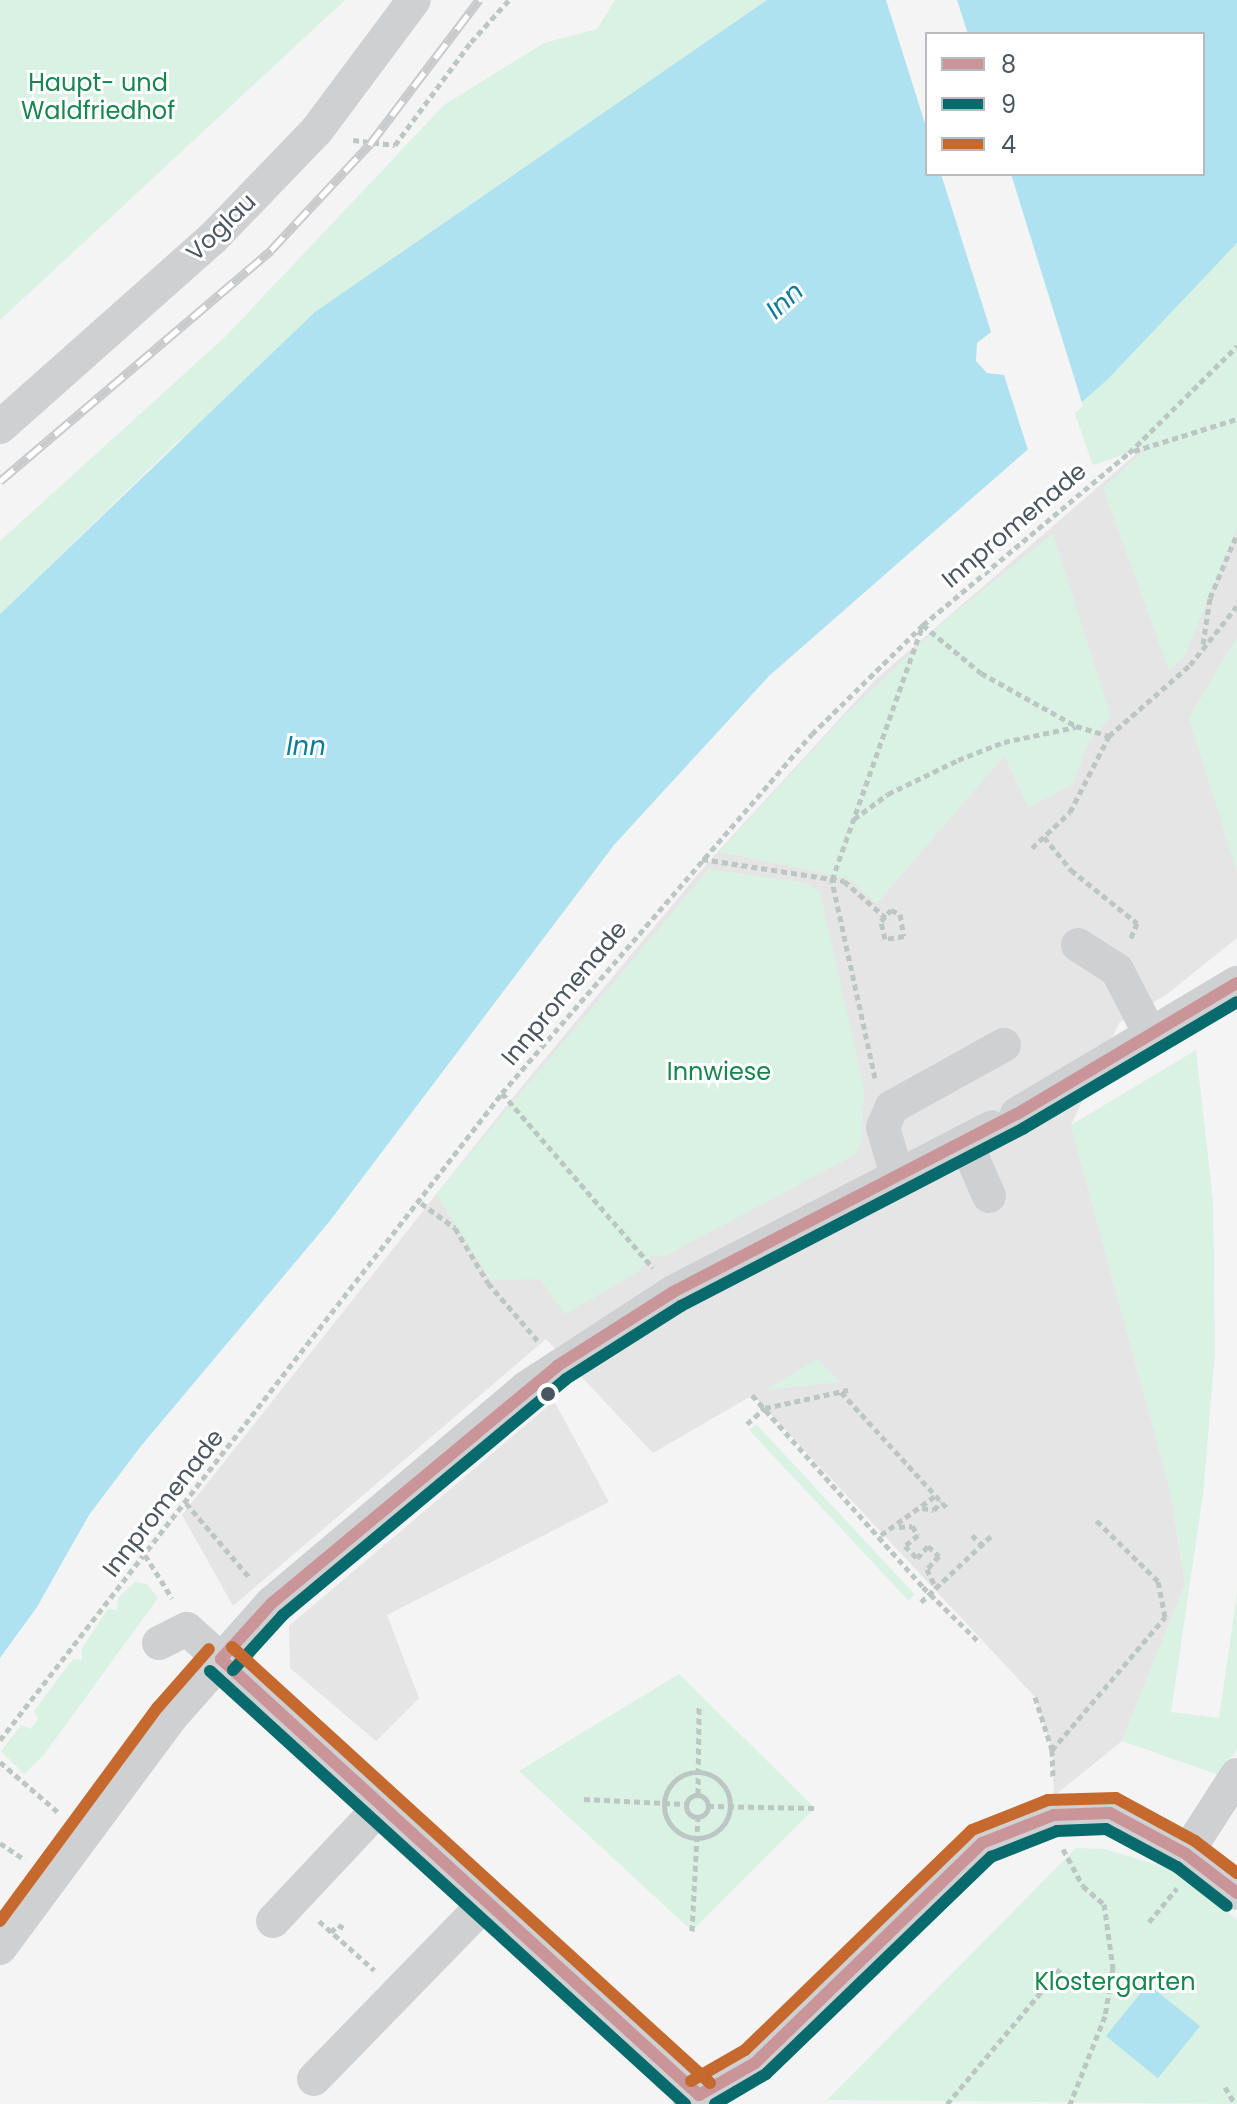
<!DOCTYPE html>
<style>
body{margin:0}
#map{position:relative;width:1237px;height:2104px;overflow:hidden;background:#f4f4f4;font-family:Poppins,sans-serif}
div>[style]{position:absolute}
.education>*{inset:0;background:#e6e5e6}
.green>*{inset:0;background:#d9f2e3;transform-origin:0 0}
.water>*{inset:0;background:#aee2f0;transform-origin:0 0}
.pier>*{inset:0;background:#f4f4f4}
.path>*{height:5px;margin-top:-2.5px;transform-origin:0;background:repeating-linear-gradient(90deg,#bcc7c4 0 6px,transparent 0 10px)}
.path>.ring{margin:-2.5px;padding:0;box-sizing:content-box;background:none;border:5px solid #bcc7c4;border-radius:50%}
.minor>*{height:34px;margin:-17px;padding:0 17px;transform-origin:17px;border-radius:17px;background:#ced0d2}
.rail>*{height:9px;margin-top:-4.5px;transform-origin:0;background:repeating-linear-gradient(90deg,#fff 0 18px,#c9cacc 0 36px);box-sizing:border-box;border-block:2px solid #c9cacc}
.bus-1>*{height:12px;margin:-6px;padding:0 6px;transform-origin:6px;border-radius:6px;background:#c99599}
.bus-2>*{height:12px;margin:-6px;padding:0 6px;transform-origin:6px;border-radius:6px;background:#076a6c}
.bus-3>*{height:12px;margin:-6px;padding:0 6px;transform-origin:6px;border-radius:6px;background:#c6692e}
.dots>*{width:22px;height:22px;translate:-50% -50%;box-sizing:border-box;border:4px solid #fff;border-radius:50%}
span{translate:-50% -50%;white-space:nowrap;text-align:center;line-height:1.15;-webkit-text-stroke:6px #fff;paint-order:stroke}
.park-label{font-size:24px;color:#17864f}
.street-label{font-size:24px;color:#4a5661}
.water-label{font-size:26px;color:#0c7c9b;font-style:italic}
.legend{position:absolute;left:925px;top:32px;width:280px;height:144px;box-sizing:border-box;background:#fff;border:2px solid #b7bbc0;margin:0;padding:10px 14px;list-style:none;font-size:24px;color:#4a5661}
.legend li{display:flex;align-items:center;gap:16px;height:40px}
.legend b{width:40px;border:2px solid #b7bbc0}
</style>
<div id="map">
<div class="education">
<div style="clip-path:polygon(1237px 352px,1237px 938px,1166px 995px,1119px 1023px,1071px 1125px,1171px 1493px,1185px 1585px,1122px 1741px,1054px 1796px,1052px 1750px,1035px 1697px,753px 1395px,653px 1453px,546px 1339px,233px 1606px,182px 1515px,519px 1090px,703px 868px,875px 680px,1166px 428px)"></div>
<div style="clip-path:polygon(554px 1401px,609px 1502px,387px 1615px,419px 1698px,376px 1741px,290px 1668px,289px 1626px)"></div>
</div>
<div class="green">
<div style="clip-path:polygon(0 0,345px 0,0 320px)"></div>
<div style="clip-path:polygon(615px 0,767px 0,650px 83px,176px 443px,0 614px,0 541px,226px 336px,444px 105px,544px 43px,597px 29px)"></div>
<div style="clip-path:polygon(1237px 243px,1237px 528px,1184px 657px,1169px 670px,1103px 488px,1149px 446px,1093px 465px,1073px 409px)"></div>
<div style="clip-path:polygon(1053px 534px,1111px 717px,1089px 741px,1073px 784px,1029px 807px,1004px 756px,877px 903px,848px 878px,719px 852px,846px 714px,948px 618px)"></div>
<div style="clip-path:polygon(1237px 637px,1237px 872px,1189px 718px)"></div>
<div style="clip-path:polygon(709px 869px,806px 883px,820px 891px,864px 1088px,862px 1141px,854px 1155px,663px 1257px,652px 1255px,638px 1272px,565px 1314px,540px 1279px,491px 1280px,436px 1194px)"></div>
<div style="clip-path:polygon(1196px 1050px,1213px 1201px,1215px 1351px,1203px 1494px,1171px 1712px,1219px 1718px,1237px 1594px,1237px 1750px,1219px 1775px,1122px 1741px,1185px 1585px,1171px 1493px,1071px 1125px)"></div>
<div style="clip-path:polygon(817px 1359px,840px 1382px,766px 1390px)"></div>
<div style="left:756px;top:1424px;width:233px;height:9px;rotate:47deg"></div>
<div style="clip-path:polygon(135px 1582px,147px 1584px,158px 1598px,43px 1756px,24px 1774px,1px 1751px,21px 1725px,31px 1729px,38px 1719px,34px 1711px,73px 1659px,82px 1660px,82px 1648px,108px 1609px,117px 1610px,118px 1598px)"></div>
<div style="clip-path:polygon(679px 1674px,815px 1808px,692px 1931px,519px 1771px)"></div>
<div style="clip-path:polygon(1076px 1848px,1105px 1849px,1177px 1871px,1237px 1920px,1237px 2104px,827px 2100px)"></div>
</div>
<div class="water">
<div style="clip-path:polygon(evenodd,767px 0,1237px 0,1237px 243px,1107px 380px,769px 676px,614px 845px,329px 1222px,141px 1446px,89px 1515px,37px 1607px,0 1658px,0 614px,315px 312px,767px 0,927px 34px,1203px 34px,1203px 174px,927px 174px,927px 34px)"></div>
<div style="left:1148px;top:1984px;width:67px;height:67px;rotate:39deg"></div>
</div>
<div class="pier">
<div style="clip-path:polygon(886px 0,957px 0,968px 34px,927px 34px,927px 130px)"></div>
<div style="clip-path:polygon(941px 174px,1011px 174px,1083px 406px,1029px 453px,1004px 375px,987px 373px,976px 361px,977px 343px,991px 332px)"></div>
</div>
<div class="path">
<div style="left:353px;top:140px;width:42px;rotate:6.8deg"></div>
<div style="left:395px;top:145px;width:128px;rotate:-53.6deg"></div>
<div style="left:471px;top:42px;width:57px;rotate:-47.9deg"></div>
<div style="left:1134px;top:451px;width:108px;rotate:-17.3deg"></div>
<div style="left:1203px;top:644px;width:47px;rotate:-81.3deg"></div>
<div style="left:1210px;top:598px;width:69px;rotate:-67.1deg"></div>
<div style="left:854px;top:819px;width:42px;rotate:-36.3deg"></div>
<div style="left:888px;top:794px;width:78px;rotate:-25.9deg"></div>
<div style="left:958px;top:760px;width:49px;rotate:-21.4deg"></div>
<div style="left:1004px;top:742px;width:73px;rotate:-11.9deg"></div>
<div style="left:1044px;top:837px;width:43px;rotate:50.7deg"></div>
<div style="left:1071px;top:870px;width:85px;rotate:38.8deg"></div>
<div style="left:1137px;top:923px;width:18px;rotate:112deg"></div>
<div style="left:1032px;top:848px;width:52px;rotate:-43.5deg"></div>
<div style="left:1070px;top:812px;width:85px;rotate:-62.8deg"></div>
<div style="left:1109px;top:736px;width:108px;rotate:-41.2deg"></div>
<div style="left:1190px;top:665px;width:75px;rotate:-51.5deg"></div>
<div style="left:702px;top:859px;width:144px;rotate:8.8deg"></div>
<div style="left:844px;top:881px;width:55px;rotate:41.3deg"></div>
<div style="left:891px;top:910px;width:10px;rotate:24deg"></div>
<div style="left:900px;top:914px;width:22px;rotate:80deg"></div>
<div style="left:904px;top:936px;width:19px;rotate:171deg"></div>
<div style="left:885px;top:939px;width:18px;rotate:-103deg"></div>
<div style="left:881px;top:921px;width:15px;rotate:-48deg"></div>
<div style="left:875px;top:1078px;width:203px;rotate:-102.3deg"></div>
<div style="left:832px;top:880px;width:271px;rotate:-70.4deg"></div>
<div style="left:923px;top:625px;width:75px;rotate:39.6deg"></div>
<div style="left:981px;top:673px;width:109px;rotate:29.2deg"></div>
<div style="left:1076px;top:726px;width:34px;rotate:17deg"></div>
<div style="left:502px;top:1093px;width:231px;rotate:49.2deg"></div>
<div style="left:421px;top:1203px;width:42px;rotate:36.3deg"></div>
<div style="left:455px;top:1228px;width:64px;rotate:59deg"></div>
<div style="left:488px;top:1283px;width:77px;rotate:49.2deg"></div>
<div style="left:841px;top:1392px;width:157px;rotate:47.6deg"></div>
<div style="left:752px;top:1395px;width:257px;rotate:48.3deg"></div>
<div style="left:923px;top:1587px;width:80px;rotate:44.5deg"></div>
<div style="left:747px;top:1424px;width:24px;rotate:-42deg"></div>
<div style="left:765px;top:1408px;width:85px;rotate:-12.2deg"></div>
<div style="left:186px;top:1503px;width:99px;rotate:49.5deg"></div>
<div style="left:922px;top:1508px;width:12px;rotate:9deg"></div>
<div style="left:934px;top:1510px;width:11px;rotate:-49deg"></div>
<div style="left:899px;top:1527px;width:13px;rotate:-4deg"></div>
<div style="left:912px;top:1526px;width:11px;rotate:56deg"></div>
<div style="left:918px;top:1535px;width:17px;rotate:140deg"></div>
<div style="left:905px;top:1546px;width:17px;rotate:45deg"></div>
<div style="left:917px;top:1558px;width:16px;rotate:-47deg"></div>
<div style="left:928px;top:1546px;width:15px;rotate:42deg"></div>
<div style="left:939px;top:1556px;width:18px;rotate:133deg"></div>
<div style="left:927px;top:1569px;width:21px;rotate:65deg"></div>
<div style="left:881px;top:1535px;width:67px;rotate:-35.8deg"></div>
<div style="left:972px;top:1535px;width:14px;rotate:45deg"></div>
<div style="left:145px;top:1555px;width:51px;rotate:57.9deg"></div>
<div style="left:921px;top:1602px;width:96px;rotate:-43.3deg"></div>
<div style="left:1035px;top:1697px;width:56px;rotate:72.2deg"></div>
<div style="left:1052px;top:1750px;width:30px;rotate:88deg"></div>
<div style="left:0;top:1740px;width:819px;rotate:-52.19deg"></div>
<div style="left:502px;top:1093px;width:474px;rotate:-49.2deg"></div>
<div style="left:812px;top:734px;width:156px;rotate:-44.5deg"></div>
<div style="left:923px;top:625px;width:268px;rotate:-39.9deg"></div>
<div style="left:1129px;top:453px;width:152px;rotate:-44.7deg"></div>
<div style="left:1052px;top:1750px;width:175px;rotate:-49.6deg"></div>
<div style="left:1165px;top:1617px;width:37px;rotate:-101deg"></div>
<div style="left:1158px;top:1581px;width:87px;rotate:-135.5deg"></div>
<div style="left:0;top:1762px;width:77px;rotate:40.8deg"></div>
<div class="ring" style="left:664px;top:1772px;width:61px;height:61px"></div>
<div style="left:698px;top:1794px;width:88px;rotate:-89.3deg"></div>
<div class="ring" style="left:686px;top:1795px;width:17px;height:17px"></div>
<div style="left:584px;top:1799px;width:101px;rotate:2.8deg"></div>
<div style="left:708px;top:1806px;width:107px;rotate:1.1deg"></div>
<div style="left:0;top:1843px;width:30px;rotate:34deg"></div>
<div style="left:1063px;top:1849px;width:42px;rotate:61.6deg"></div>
<div style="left:1083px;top:1886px;width:28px;rotate:41deg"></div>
<div style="left:1104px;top:1904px;width:65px;rotate:82deg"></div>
<div style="left:1113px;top:1968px;width:49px;rotate:99.5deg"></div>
<div style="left:1105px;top:2016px;width:95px;rotate:111.7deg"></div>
<div style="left:319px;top:1921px;width:74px;rotate:41.7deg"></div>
<div style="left:1149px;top:1922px;width:44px;rotate:-50.5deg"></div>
<div style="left:692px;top:1931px;width:114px;rotate:-87deg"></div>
<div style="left:331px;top:1932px;width:10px;rotate:-45deg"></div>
<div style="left:338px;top:1925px;width:9px;rotate:27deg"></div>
<div style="left:1225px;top:2087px;width:20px;rotate:60deg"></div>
<div style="left:947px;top:2104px;width:177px;rotate:-50deg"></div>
</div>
<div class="minor">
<div style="left:0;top:427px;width:285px;rotate:-41.6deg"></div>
<div style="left:213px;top:238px;width:150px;rotate:-46.1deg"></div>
<div style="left:317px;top:130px;width:162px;rotate:-53.3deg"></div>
<div style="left:1078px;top:945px;width:46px;rotate:32.7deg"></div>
<div style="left:1117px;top:970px;width:72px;rotate:62.7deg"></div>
<div style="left:1017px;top:1114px;width:256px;rotate:-30.8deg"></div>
<div style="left:965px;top:1141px;width:60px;rotate:66.4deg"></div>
<div style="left:898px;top:1179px;width:54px;rotate:-106.1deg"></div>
<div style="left:883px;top:1127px;width:22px;rotate:-66deg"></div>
<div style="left:892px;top:1107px;width:128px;rotate:-29deg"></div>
<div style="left:159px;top:1643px;width:31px;rotate:-27deg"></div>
<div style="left:187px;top:1629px;width:707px;rotate:42.19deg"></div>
<div style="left:1186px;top:1854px;width:94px;rotate:-57.2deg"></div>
<div style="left:273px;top:1921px;width:162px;rotate:-46.8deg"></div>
<div style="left:0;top:1948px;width:287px;rotate:-53.5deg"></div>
<div style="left:171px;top:1717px;width:152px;rotate:-48.5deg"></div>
<div style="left:272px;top:1603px;width:333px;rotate:-40.2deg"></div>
<div style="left:526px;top:1388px;width:176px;rotate:-33.1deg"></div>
<div style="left:673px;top:1292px;width:359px;rotate:-27.3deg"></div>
<div style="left:314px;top:2079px;width:251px;rotate:-45.8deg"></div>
<div style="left:690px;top:2104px;width:77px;rotate:-32.2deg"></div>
<div style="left:755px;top:2063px;width:316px;rotate:-44.1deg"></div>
<div style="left:982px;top:1843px;width:77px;rotate:-21.3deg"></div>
<div style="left:1054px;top:1815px;width:56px;rotate:-2deg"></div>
<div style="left:1110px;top:1813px;width:86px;rotate:28.3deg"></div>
<div style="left:1186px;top:1854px;width:64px;rotate:37.4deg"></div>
</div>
<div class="rail">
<div style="left:0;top:481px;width:356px;rotate:-40.4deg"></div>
<div style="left:271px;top:250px;width:145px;rotate:-47deg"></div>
<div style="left:370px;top:144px;width:181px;rotate:-52.9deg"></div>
</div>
<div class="bus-1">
<div style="left:221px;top:1659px;width:76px;rotate:-47.7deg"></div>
<div style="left:272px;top:1603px;width:371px;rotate:-39.7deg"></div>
<div style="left:557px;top:1366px;width:138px;rotate:-32.5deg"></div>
<div style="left:673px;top:1292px;width:387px;rotate:-27.4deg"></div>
<div style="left:1017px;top:1114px;width:256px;rotate:-30.8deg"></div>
<div style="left:221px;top:1659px;width:647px;rotate:42.37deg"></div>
<div style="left:699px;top:2095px;width:64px;rotate:-29.7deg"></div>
<div style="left:755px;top:2063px;width:316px;rotate:-44.1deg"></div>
<div style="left:982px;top:1843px;width:77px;rotate:-21.3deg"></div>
<div style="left:1054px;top:1815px;width:56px;rotate:-2deg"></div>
<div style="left:1110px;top:1813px;width:86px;rotate:28.3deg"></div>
<div style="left:1186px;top:1854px;width:64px;rotate:37.4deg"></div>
</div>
<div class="bus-2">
<div style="left:233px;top:1670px;width:74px;rotate:-47.7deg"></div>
<div style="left:283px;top:1615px;width:368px;rotate:-39.8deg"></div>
<div style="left:566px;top:1379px;width:136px;rotate:-32.4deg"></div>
<div style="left:681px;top:1306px;width:386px;rotate:-27.4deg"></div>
<div style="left:1024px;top:1128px;width:247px;rotate:-30.6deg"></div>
<div style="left:210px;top:1671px;width:643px;rotate:42.35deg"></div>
<div style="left:715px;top:2104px;width:59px;rotate:-30.5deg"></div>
<div style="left:766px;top:2074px;width:313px;rotate:-44deg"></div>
<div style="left:991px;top:1857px;width:71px;rotate:-21.5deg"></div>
<div style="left:1057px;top:1831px;width:49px;rotate:-2.3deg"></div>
<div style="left:1106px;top:1829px;width:81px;rotate:28.2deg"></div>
<div style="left:1177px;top:1867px;width:63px;rotate:38deg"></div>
</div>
<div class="bus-3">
<div style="left:232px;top:1647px;width:647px;rotate:42.37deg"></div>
<div style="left:0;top:1921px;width:266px;rotate:-53.6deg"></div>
<div style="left:158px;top:1707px;width:77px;rotate:-48.7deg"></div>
<div style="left:691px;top:2081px;width:62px;rotate:-29.9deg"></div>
<div style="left:745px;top:2050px;width:316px;rotate:-44.1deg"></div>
<div style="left:972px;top:1830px;width:82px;rotate:-21.5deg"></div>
<div style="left:1048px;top:1800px;width:68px;rotate:-1.7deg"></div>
<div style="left:1116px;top:1798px;width:90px;rotate:28.6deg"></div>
<div style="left:1195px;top:1841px;width:53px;rotate:37.3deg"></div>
</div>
<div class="dots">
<div style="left:548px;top:1394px;background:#4a5661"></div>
</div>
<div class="park-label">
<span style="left:98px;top:97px">Haupt- und<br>Waldfriedhof</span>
<span style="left:719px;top:1072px">Innwiese</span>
<span style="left:1115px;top:1982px">Klostergarten</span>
</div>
<div class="street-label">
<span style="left:221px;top:227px;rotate:-44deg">Voglau</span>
<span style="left:1014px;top:525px;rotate:-40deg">Innpromenade</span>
<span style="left:564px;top:993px;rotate:-50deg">Innpromenade</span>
<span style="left:163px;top:1503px;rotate:-52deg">Innpromenade</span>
</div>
<div class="water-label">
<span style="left:785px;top:301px;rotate:-42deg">Inn</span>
<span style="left:306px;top:747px">Inn</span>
</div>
<ul class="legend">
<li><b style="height:10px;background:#c99599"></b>8</li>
<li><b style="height:10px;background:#076a6c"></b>9</li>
<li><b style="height:10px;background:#c6692e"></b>4</li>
</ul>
</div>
